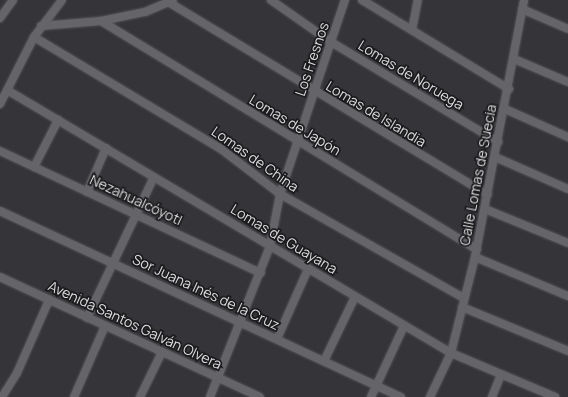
<!DOCTYPE html>
<meta charset="utf-8">
<style>
body{margin:0}
#map{position:relative;width:568px;height:397px;overflow:hidden;background:#353539;font-family:Manrope,sans-serif}
div>[style]{position:absolute}
.roads{filter:drop-shadow(0 0 1px #525256) drop-shadow(0 0 1px #525256)}
.minor>*{height:8px;margin:-4px;padding:0 4px;transform-origin:4px;border-radius:4px;background:#646469}
span{translate:-50% -50%;white-space:nowrap;text-align:center;line-height:1.15;-webkit-text-stroke:3.5px #1c1c1e;paint-order:stroke}
.street-label{font-size:14px;color:#dddde0}
</style>
<div id="map">
<div class="roads">
<div class="minor">
<div style="left:271px;top:0;width:73px;rotate:35deg"></div>
<div style="left:331px;top:42px;width:195px;rotate:30.9deg"></div>
<div style="left:362px;top:0;width:172px;rotate:31.2deg"></div>
<div style="left:170px;top:3px;width:371px;rotate:31.1deg"></div>
<div style="left:522px;top:9px;width:50px;rotate:23.5deg"></div>
<div style="left:0;top:18px;width:22px;rotate:-54deg"></div>
<div style="left:101px;top:21px;width:440px;rotate:31.3deg"></div>
<div style="left:41px;top:26px;width:60px;rotate:-4.8deg"></div>
<div style="left:101px;top:21px;width:45px;rotate:-11.6deg"></div>
<div style="left:145px;top:12px;width:30px;rotate:-23deg"></div>
<div style="left:412px;top:30px;width:31px;rotate:-79deg"></div>
<div style="left:34px;top:37px;width:218px;rotate:30.9deg"></div>
<div style="left:221px;top:149px;width:74px;rotate:37.3deg"></div>
<div style="left:280px;top:194px;width:211px;rotate:29.5deg"></div>
<div style="left:514px;top:59px;width:59px;rotate:23.1deg"></div>
<div style="left:7px;top:90px;width:516px;rotate:30.64deg"></div>
<div style="left:451px;top:353px;width:113px;rotate:22.9deg"></div>
<div style="left:0;top:104px;width:75px;rotate:-63.1deg"></div>
<div style="left:34px;top:37px;width:46px;rotate:-52.9deg"></div>
<div style="left:505px;top:109px;width:69px;rotate:24deg"></div>
<div style="left:0;top:151px;width:288px;rotate:25.1deg"></div>
<div style="left:495px;top:157px;width:80px;rotate:23.7deg"></div>
<div style="left:34px;top:167px;width:53px;rotate:-62.9deg"></div>
<div style="left:87px;top:192px;width:48px;rotate:-66.6deg"></div>
<div style="left:485px;top:209px;width:90px;rotate:22.3deg"></div>
<div style="left:0;top:211px;width:442px;rotate:24.9deg"></div>
<div style="left:475px;top:257px;width:101px;rotate:22.8deg"></div>
<div style="left:0;top:277px;width:286px;rotate:24.8deg"></div>
<div style="left:462px;top:307px;width:115px;rotate:22.5deg"></div>
<div style="left:87px;top:318px;width:156px;rotate:-64.6deg"></div>
<div style="left:277px;top:339px;width:77px;rotate:-66.1deg"></div>
<div style="left:324px;top:361px;width:71px;rotate:-64.2deg"></div>
<div style="left:2px;top:397px;width:28px;rotate:-58deg"></div>
<div style="left:17px;top:373px;width:80px;rotate:-66.3deg"></div>
<div style="left:74px;top:397px;width:77px;rotate:-66.4deg"></div>
<div style="left:140px;top:397px;width:50px;rotate:-63.9deg"></div>
<div style="left:210px;top:397px;width:162px;rotate:-68.3deg"></div>
<div style="left:270px;top:246px;width:53px;rotate:-79.1deg"></div>
<div style="left:280px;top:194px;width:205px;rotate:-71.5deg"></div>
<div style="left:371px;top:397px;width:78px;rotate:-65.1deg"></div>
<div style="left:430px;top:397px;width:49px;rotate:-64.5deg"></div>
<div style="left:451px;top:353px;width:99px;rotate:-76deg"></div>
<div style="left:475px;top:257px;width:262px;rotate:-79.2deg"></div>
<div style="left:492px;top:397px;width:24px;rotate:-68deg"></div>
</div>
</div>
<div class="street-label">
<span style="left:312px;top:59px;rotate:-71deg">Los Fresnos</span>
<span style="left:411px;top:75px;rotate:31deg">Lomas de Noruega</span>
<span style="left:376px;top:114px;rotate:31deg">Lomas de Islandia</span>
<span style="left:295px;top:125px;rotate:31deg">Lomas de Japón</span>
<span style="left:255px;top:159px;rotate:35deg">Lomas de China</span>
<span style="left:478px;top:175px;rotate:-79deg">Calle Lomas de Suecia</span>
<span style="left:136px;top:200px;rotate:25deg">Nezahualcóyotl</span>
<span style="left:284px;top:239px;rotate:31deg">Lomas de Guayana</span>
<span style="left:206px;top:292px;rotate:25deg">Sor Juana Inés de la Cruz</span>
<span style="left:135px;top:325px;rotate:25deg">Avenida Santos Galván Olvera</span>
</div>
</div>
